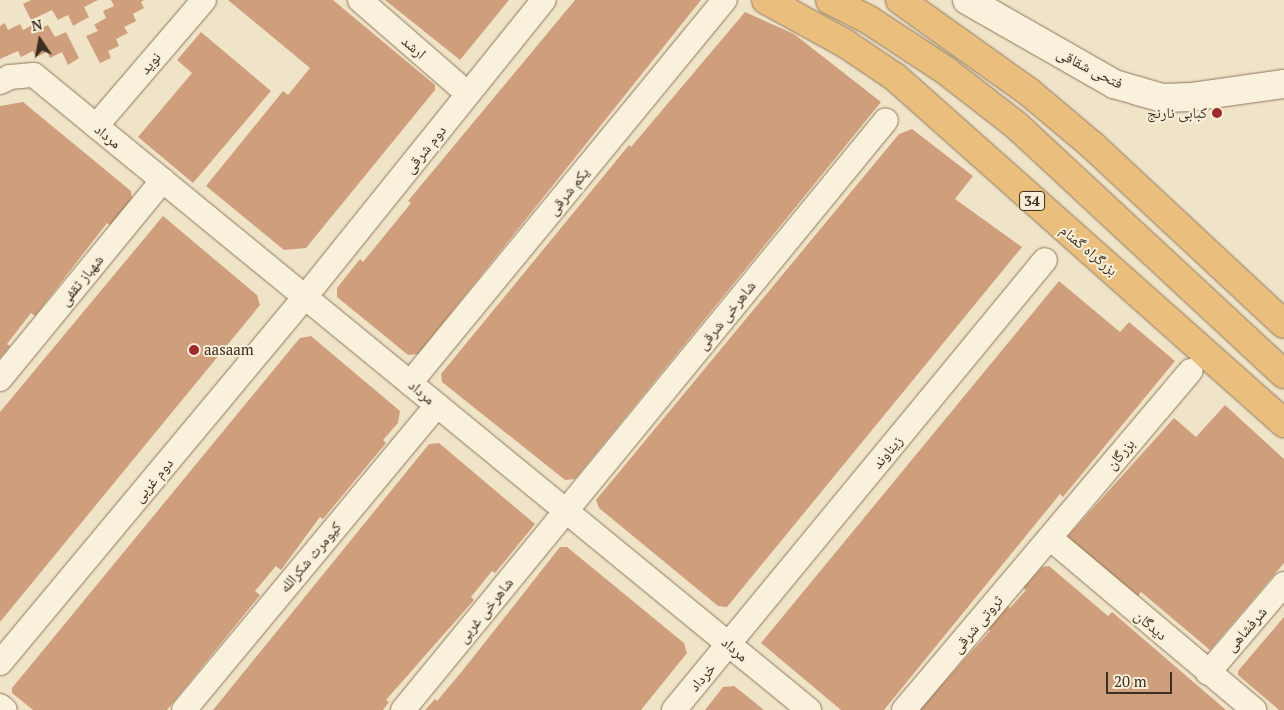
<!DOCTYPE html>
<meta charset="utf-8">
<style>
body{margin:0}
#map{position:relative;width:1284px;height:710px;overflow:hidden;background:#f0e4c8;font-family:"PT Serif","Noto Naskh Arabic",serif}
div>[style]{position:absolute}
.building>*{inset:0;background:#cf9f7d}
.roads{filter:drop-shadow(0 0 1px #8d765c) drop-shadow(0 0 1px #8d765c)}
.minor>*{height:24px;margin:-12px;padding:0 12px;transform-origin:12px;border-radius:12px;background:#faf1dc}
.secondary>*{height:28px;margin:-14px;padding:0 14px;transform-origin:14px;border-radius:14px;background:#faf1dc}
.trunk>*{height:28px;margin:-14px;padding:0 14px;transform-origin:14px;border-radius:14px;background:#eabe7c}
.dots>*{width:14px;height:14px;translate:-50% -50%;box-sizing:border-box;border:2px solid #f7eed8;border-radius:50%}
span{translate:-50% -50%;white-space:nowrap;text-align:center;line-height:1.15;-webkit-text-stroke:4px #f7eed8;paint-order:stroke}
.shield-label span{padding:1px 4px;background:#f7eed8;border:1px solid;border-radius:4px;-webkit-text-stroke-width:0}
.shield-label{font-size:14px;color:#3d2e20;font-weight:700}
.street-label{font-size:15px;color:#3d2e20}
.poi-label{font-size:15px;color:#3d2e20}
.right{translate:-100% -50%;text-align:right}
.left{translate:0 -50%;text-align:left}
.north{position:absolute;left:15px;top:15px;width:50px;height:50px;-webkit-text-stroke:4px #f7eed8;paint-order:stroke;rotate:348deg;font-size:14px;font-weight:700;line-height:20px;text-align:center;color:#3d2e20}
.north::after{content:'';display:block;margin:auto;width:18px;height:22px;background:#3d2e20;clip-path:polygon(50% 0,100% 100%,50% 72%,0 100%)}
.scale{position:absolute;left:1106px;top:672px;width:66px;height:22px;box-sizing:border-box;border:2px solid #3d2e20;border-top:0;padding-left:6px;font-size:15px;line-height:18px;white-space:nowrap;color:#3d2e20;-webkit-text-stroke:4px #f7eed8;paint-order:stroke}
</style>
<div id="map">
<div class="building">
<div style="clip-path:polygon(31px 0,98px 0,84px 7px,89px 17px,73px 26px,68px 15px,58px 20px,52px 10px,31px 20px,23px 4px)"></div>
<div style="clip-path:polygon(111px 0,144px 0,141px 2px,144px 8px,133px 14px,136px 21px,124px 27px,128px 33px,116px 39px,119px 46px,108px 51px,111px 58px,100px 63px,86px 36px,98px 31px,94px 25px,106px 18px,103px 11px,114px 6px)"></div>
<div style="clip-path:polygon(228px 0,333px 0,435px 85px,435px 90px,306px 248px,284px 250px,206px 186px,283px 91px,288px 95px,310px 68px)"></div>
<div style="clip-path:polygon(385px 0,509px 0,460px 60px)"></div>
<div style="clip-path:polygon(575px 0,701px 0,418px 354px,408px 355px,337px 297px,337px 288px,360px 259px,363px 262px,411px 203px,408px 201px)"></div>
<div style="clip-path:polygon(745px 12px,794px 34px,881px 102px,575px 479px,565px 480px,442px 382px,441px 374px,629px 145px,631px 147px)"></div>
<div style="clip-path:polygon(5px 23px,8px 30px,20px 24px,23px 30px,34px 24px,37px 30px,48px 25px,55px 37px,66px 32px,79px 58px,68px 65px,62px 52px,50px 58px,47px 52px,36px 57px,33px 51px,21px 57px,18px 51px,0 59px,0 26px)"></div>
<div style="clip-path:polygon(201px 32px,271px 91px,193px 183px,138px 137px,192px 73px,177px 60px)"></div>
<div style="clip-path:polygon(23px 102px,131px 191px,132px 199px,110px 225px,107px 223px,35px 316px,31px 313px,7px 344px,10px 346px,0 358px,0 106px)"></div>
<div style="clip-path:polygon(912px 129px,973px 176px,955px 199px,1022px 247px,727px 607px,718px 606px,599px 508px,596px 500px,899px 134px)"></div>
<div style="clip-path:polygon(163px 216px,257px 295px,260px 305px,0 622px,0 412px)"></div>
<div style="clip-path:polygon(1059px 281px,1120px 332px,1129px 322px,1175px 361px,1063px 497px,1060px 494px,884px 710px,841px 710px,761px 643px)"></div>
<div style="clip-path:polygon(311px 336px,400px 411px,398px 423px,383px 440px,386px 443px,323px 519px,320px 517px,281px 570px,276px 566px,255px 591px,260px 595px,167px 710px,33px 710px,12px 693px,12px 688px,294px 345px,300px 338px)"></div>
<div style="clip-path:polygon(1225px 405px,1284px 459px,1284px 563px,1210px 650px,1141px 592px,1138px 596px,1069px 540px,1068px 536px,1174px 418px,1196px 437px)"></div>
<div style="clip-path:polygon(439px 443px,535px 524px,495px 573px,492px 571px,471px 597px,474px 600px,386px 700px,389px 702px,383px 710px,213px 710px,429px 444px)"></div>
<div style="clip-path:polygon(560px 547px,567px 547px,684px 643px,687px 653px,641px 710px,425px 710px,435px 699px,437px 701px,463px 670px)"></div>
<div style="clip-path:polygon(1049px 566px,1108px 616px,1112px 612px,1226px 710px,919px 710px,990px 631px,988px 628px,1008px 606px,1010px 608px,1026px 590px,1023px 588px,1042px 567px)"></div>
<div style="clip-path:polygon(1284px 617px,1284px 710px,1279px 710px,1238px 675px,1238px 671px)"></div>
<div style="clip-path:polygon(734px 686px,743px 693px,764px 710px,705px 710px,723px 687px)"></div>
</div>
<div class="roads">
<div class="minor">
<div style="left:360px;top:0;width:143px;rotate:41deg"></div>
<div style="left:0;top:82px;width:11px;rotate:-27deg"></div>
<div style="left:10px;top:77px;width:24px;rotate:-5deg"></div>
<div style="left:34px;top:75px;width:1002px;rotate:39.33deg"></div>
<div style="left:96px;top:126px;width:166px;rotate:-49.4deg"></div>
<div style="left:0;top:379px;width:257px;rotate:-50.7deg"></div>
<div style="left:410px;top:383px;width:496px;rotate:-50.6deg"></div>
<div style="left:1050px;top:538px;width:267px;rotate:40.1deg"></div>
<div style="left:0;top:663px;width:476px;rotate:-50.2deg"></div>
<div style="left:305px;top:297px;width:381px;rotate:-51.2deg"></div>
<div style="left:1208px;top:673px;width:117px;rotate:-49.5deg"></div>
<div style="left:0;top:706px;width:6px;rotate:39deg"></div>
<div style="left:184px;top:710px;width:396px;rotate:-50.3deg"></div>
<div style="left:403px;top:710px;width:762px;rotate:-50.69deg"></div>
<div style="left:674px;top:710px;width:583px;rotate:-50.5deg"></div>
<div style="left:904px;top:710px;width:444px;rotate:-49.8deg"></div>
</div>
<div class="secondary">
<div style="left:967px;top:0;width:169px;rotate:29.7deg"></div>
<div style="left:1114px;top:84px;width:25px;rotate:16deg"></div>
<div style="left:1138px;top:91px;width:26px;rotate:16deg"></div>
<div style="left:1163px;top:98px;width:28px;rotate:-2deg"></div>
<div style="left:1191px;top:97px;width:94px;rotate:-8deg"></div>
</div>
<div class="trunk">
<div style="left:766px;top:0;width:91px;rotate:28.8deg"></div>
<div style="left:846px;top:44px;width:59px;rotate:34deg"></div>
<div style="left:895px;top:77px;width:521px;rotate:41.65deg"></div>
<div style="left:830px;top:0;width:44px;rotate:27.1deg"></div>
<div style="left:869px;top:20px;width:91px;rotate:33.3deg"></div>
<div style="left:945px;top:70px;width:90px;rotate:37.8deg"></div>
<div style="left:1016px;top:125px;width:366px;rotate:42.9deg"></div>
<div style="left:900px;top:0;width:158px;rotate:35.5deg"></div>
<div style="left:1029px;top:92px;width:82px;rotate:40.1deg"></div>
<div style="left:1092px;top:145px;width:262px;rotate:43deg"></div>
</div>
</div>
<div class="dots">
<div style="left:1217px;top:113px;background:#9e2a2b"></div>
<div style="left:194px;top:350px;background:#9e2a2b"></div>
</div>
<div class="shield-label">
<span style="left:1032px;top:201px">34</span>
</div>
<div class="street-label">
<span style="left:414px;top:47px;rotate:41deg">ارشد</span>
<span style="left:150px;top:63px;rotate:-49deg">نوید</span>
<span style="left:1090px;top:68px;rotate:27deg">فتحی شقاقی</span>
<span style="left:108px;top:136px;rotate:39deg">مرداد</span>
<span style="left:425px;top:149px;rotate:-51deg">دوم شرقی</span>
<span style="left:568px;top:191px;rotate:-51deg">یکم شرقی</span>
<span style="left:1089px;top:250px;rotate:40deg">بزرگراه گمنام</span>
<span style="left:81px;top:280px;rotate:-51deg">شهباز ثقفی</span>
<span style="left:726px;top:315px;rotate:-51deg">شاهرخی شرقی</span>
<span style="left:422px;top:392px;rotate:40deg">مرداد</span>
<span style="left:887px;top:452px;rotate:-50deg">زیناوند</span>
<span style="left:1120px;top:454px;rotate:-50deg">بزرگان</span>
<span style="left:153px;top:480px;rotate:-50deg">دوم غربی</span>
<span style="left:310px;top:557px;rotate:-50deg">کیومرث شکرالله</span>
<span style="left:485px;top:610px;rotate:-51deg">شاهرخی غربی</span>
<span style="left:977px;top:624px;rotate:-50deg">ثروتی شرقی</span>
<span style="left:1151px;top:625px;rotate:40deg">دیدگان</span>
<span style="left:1246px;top:629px;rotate:-49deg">شرفشاهی</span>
<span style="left:735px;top:649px;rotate:40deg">مرداد</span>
<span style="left:702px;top:677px;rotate:-50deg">خرداد</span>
</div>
<div class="poi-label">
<span class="right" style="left:1207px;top:113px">کبابی نارنج</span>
<span class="left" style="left:204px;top:350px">aasaam</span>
</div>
<div class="north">N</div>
<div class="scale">20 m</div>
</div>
